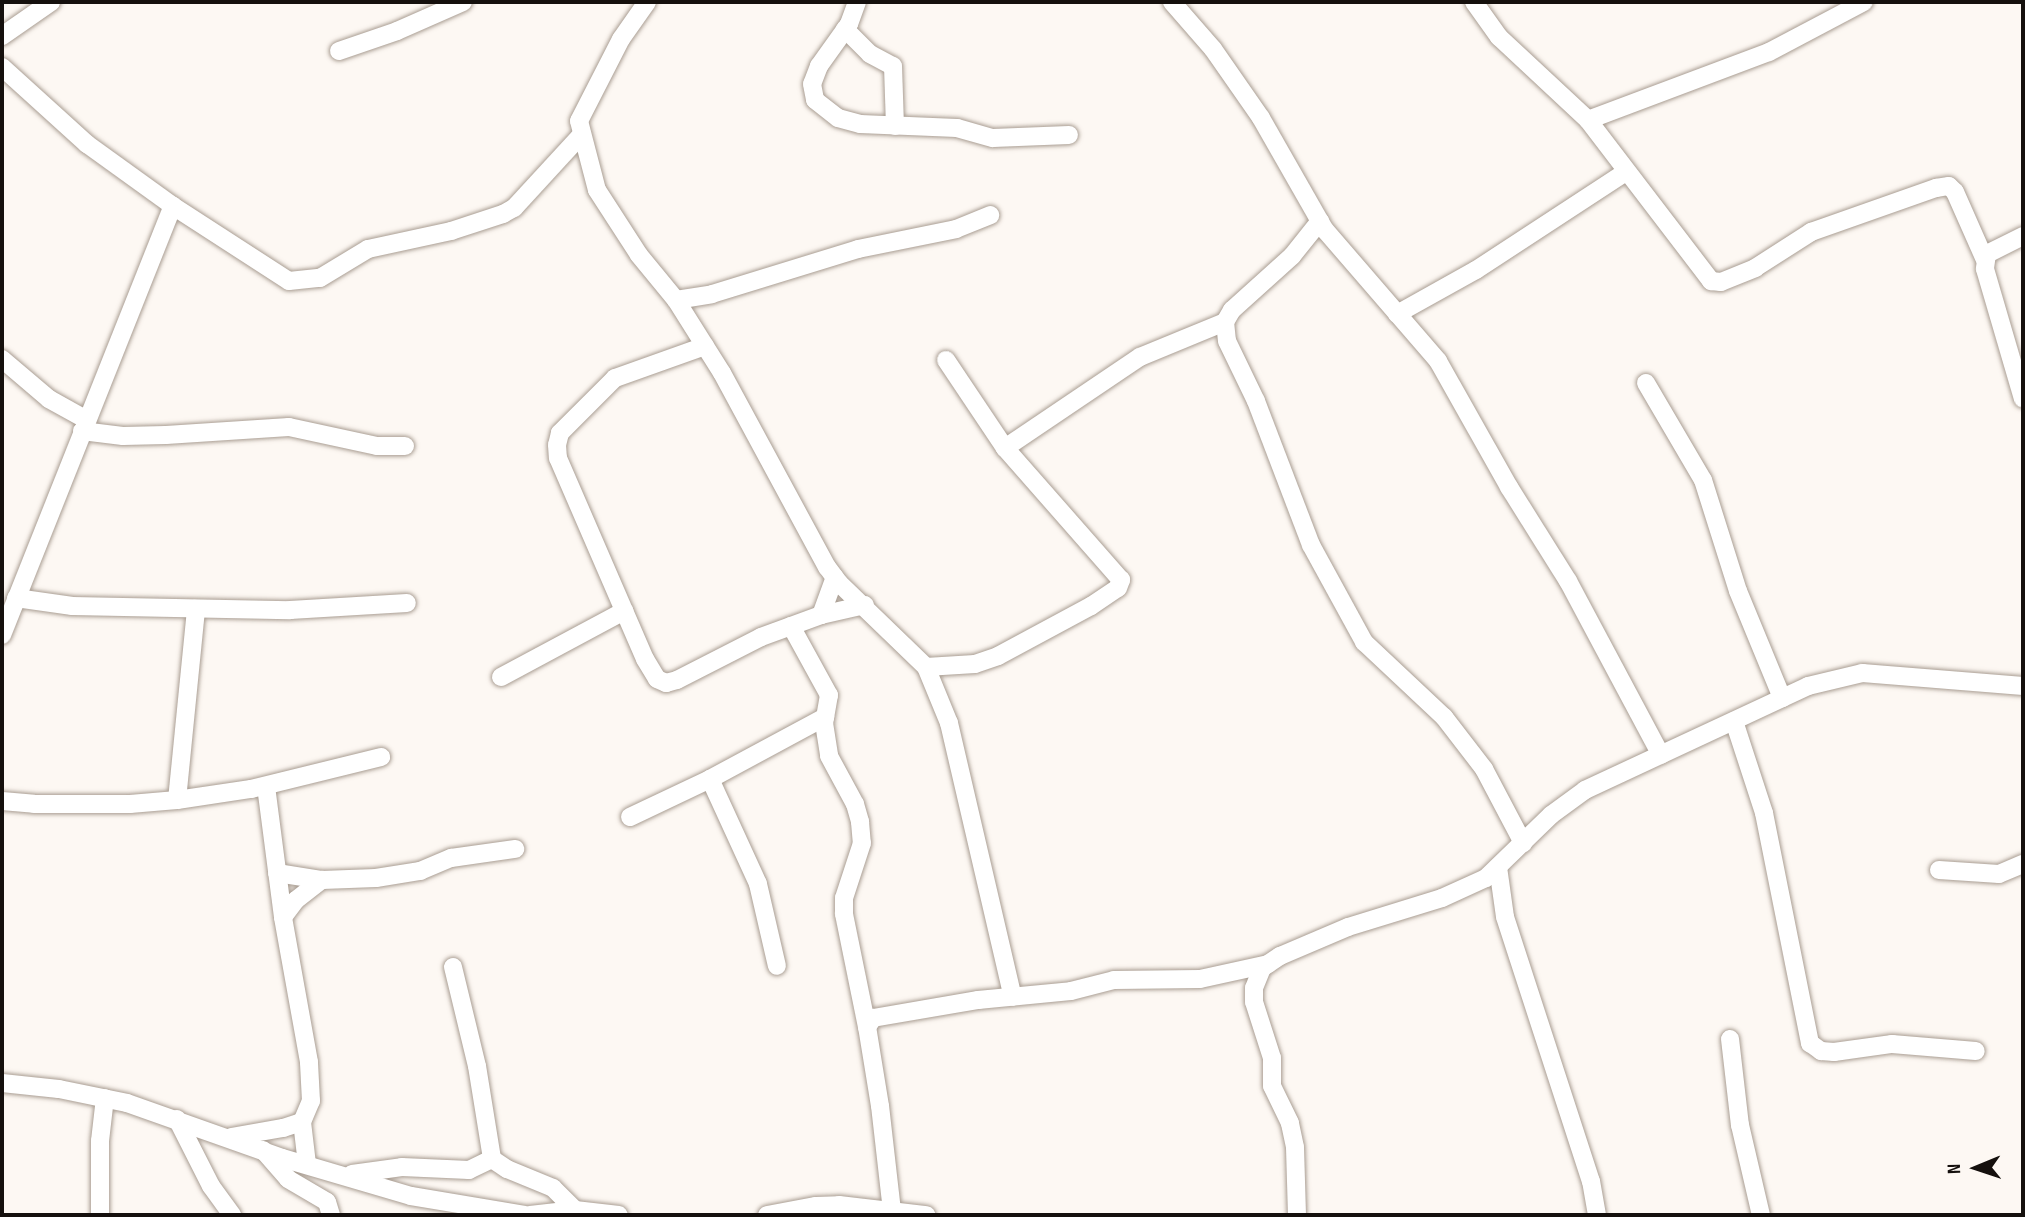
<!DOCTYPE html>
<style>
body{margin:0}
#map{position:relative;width:2025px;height:1217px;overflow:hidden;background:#fdf8f3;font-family:"Sofia Sans Condensed",sans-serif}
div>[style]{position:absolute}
.roads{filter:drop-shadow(0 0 2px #a99d92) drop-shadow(0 0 2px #a99d92)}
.minor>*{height:18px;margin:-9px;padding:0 9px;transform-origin:9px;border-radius:9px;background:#fff}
span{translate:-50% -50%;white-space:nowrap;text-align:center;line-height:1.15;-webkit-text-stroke:6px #fdf8f3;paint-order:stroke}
.frame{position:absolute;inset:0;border:4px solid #15100d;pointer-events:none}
.north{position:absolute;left:1941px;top:1133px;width:70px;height:70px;-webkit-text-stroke:5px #fdf8f3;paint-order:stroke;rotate:268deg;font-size:19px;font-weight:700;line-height:28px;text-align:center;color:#15100d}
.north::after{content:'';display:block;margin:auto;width:24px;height:32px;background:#15100d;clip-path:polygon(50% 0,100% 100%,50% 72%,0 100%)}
</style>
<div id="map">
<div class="roads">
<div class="minor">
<div style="left:647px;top:2px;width:45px;rotate:125.1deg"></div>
<div style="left:621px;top:39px;width:92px;rotate:117.1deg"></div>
<div style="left:579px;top:121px;width:71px;rotate:75.4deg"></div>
<div style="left:597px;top:190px;width:77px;rotate:57.1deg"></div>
<div style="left:639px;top:255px;width:58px;rotate:50.6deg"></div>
<div style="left:676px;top:300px;width:86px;rotate:57.8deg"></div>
<div style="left:722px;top:373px;width:221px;rotate:61.6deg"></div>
<div style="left:827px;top:567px;width:20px;rotate:53deg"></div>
<div style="left:839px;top:583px;width:121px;rotate:44deg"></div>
<div style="left:926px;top:667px;width:61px;rotate:67.7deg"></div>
<div style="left:949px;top:723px;width:281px;rotate:76.9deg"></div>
<div style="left:857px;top:2px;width:23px;rotate:110deg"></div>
<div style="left:849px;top:24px;width:52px;rotate:125.5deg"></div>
<div style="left:819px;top:66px;width:19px;rotate:111deg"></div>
<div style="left:812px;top:84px;width:16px;rotate:79deg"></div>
<div style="left:815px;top:100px;width:29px;rotate:38deg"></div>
<div style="left:838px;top:118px;width:23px;rotate:15deg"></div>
<div style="left:860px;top:124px;width:97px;rotate:2.4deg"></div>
<div style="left:957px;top:128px;width:37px;rotate:16deg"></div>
<div style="left:993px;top:138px;width:76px;rotate:-2.3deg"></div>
<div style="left:1172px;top:2px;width:62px;rotate:48.9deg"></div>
<div style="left:1213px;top:49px;width:84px;rotate:55.2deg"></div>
<div style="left:1261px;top:118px;width:129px;rotate:60.3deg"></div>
<div style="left:1325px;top:230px;width:173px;rotate:49.2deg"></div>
<div style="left:1438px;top:361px;width:145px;rotate:60.6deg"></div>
<div style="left:1509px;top:487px;width:111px;rotate:57.9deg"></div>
<div style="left:1568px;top:581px;width:197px;rotate:61.9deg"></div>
<div style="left:1474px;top:2px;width:43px;rotate:54.5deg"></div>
<div style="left:1499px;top:37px;width:122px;rotate:43deg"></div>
<div style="left:1588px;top:120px;width:203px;rotate:52.6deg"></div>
<div style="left:1711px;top:281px;width:10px;rotate:6deg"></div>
<div style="left:1721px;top:282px;width:37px;rotate:-22deg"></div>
<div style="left:1755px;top:268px;width:67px;rotate:-32.7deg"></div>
<div style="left:1811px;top:232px;width:133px;rotate:-19.4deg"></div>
<div style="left:1936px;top:188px;width:13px;rotate:-9deg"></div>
<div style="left:1949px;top:186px;width:8px;rotate:45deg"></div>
<div style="left:1955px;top:192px;width:74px;rotate:66.2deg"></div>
<div style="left:845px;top:29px;width:35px;rotate:45deg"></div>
<div style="left:870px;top:54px;width:26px;rotate:28deg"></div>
<div style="left:893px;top:66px;width:60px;rotate:88.1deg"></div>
<div style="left:2px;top:36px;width:60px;rotate:-34.8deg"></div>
<div style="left:339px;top:51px;width:61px;rotate:-19deg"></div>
<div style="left:397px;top:31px;width:72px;rotate:-23.7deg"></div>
<div style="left:2px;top:67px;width:115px;rotate:42.2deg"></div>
<div style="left:87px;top:144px;width:106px;rotate:35.8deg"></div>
<div style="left:173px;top:206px;width:138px;rotate:32.9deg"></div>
<div style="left:289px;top:281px;width:31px;rotate:-6deg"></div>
<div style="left:320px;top:278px;width:56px;rotate:-31.1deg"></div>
<div style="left:368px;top:249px;width:85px;rotate:-12.2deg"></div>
<div style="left:451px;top:231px;width:55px;rotate:-18.1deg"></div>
<div style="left:503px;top:214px;width:13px;rotate:-29deg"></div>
<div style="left:514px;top:208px;width:100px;rotate:-47.4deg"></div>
<div style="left:1588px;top:120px;width:193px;rotate:-20.6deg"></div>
<div style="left:1769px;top:52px;width:107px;rotate:-27.8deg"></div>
<div style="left:1320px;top:221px;width:45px;rotate:128.7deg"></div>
<div style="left:1292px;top:256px;width:81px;rotate:138deg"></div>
<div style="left:1232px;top:310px;width:14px;rotate:120deg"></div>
<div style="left:1225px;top:322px;width:19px;rotate:84deg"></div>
<div style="left:1227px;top:341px;width:67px;rotate:64.2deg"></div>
<div style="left:1256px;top:401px;width:154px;rotate:69.1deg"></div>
<div style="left:1311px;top:545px;width:111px;rotate:61.3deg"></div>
<div style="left:1364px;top:642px;width:110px;rotate:43.2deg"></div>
<div style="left:1444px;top:717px;width:66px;rotate:52.4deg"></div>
<div style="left:1484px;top:769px;width:84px;rotate:62.2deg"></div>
<div style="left:2023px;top:236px;width:40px;rotate:153.4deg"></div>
<div style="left:1987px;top:254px;width:15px;rotate:98deg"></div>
<div style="left:1985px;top:269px;width:135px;rotate:73.7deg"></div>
<div style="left:676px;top:300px;width:36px;rotate:-9deg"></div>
<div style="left:712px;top:294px;width:153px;rotate:-17.1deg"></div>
<div style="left:858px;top:249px;width:100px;rotate:-11.5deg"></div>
<div style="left:956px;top:229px;width:37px;rotate:-22deg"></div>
<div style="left:1397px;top:314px;width:90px;rotate:-29.1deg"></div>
<div style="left:1476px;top:270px;width:179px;rotate:-33.2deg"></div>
<div style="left:705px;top:346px;width:96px;rotate:160.4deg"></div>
<div style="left:615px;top:378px;width:78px;rotate:135deg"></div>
<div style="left:560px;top:433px;width:12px;rotate:104deg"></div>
<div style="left:557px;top:445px;width:13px;rotate:86deg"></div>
<div style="left:558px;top:458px;width:219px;rotate:66.6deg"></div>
<div style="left:645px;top:659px;width:23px;rotate:59deg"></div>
<div style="left:657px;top:679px;width:10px;rotate:24deg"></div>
<div style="left:666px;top:683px;width:11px;rotate:-15deg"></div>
<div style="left:677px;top:680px;width:94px;rotate:-27.1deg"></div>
<div style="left:761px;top:637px;width:64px;rotate:-20.1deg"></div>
<div style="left:821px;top:615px;width:45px;rotate:-12.8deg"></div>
<div style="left:2px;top:359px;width:62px;rotate:40.4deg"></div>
<div style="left:49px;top:399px;width:43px;rotate:28.9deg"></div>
<div style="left:1646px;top:383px;width:113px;rotate:59.6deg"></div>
<div style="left:1703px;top:480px;width:116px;rotate:72.5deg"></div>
<div style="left:1738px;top:591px;width:116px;rotate:67.6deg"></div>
<div style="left:82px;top:431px;width:41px;rotate:7deg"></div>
<div style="left:123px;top:436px;width:43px;rotate:-1.3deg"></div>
<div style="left:166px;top:435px;width:123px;rotate:-3.7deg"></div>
<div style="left:289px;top:427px;width:90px;rotate:12.2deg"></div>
<div style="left:377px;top:446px;width:28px"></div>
<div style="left:1005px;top:448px;width:163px;rotate:-34deg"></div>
<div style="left:1140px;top:357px;width:92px;rotate:-22.4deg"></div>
<div style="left:16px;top:598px;width:57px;rotate:8.1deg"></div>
<div style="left:72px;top:606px;width:218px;rotate:1.1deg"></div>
<div style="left:290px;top:610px;width:117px;rotate:-3.4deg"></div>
<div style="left:821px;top:615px;width:40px;rotate:-69.8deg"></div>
<div style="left:791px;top:626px;width:79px;rotate:61.2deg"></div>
<div style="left:829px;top:695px;width:28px;rotate:100deg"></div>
<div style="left:824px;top:723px;width:33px;rotate:81deg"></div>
<div style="left:829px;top:756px;width:55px;rotate:61.6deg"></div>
<div style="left:855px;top:804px;width:19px;rotate:74deg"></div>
<div style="left:860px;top:822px;width:21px;rotate:85deg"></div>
<div style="left:862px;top:843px;width:58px;rotate:108.1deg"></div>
<div style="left:844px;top:898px;width:16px;rotate:90deg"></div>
<div style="left:844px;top:914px;width:115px;rotate:78.5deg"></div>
<div style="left:2px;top:635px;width:462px;rotate:-68.3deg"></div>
<div style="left:926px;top:667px;width:49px;rotate:-3.5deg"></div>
<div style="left:975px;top:664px;width:24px;rotate:-19deg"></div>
<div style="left:998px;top:656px;width:106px;rotate:-28.3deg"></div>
<div style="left:1091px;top:606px;width:32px;rotate:-34deg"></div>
<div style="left:1118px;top:588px;width:9px;rotate:-69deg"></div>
<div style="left:1121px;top:580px;width:176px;rotate:-131.3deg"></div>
<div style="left:1005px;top:448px;width:106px;rotate:-123.8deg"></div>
<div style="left:501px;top:677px;width:140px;rotate:-28.2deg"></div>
<div style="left:1734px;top:721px;width:97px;rotate:71.9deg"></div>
<div style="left:1764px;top:813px;width:235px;rotate:78.7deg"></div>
<div style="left:1810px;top:1043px;width:14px;rotate:36deg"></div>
<div style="left:1821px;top:1051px;width:13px;rotate:4deg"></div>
<div style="left:1834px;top:1052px;width:59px;rotate:-7.9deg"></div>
<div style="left:1892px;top:1044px;width:84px;rotate:4.8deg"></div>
<div style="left:710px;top:779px;width:115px;rotate:65.4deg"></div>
<div style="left:758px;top:884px;width:84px;rotate:77deg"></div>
<div style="left:177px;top:800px;width:192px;rotate:-84.3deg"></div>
<div style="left:2px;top:801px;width:32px;rotate:5deg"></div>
<div style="left:34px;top:804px;width:96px"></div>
<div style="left:130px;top:804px;width:47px;rotate:-4.9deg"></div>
<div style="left:177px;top:800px;width:75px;rotate:-8.5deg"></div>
<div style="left:251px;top:789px;width:134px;rotate:-13.8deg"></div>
<div style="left:630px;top:817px;width:89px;rotate:-25.4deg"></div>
<div style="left:710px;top:779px;width:131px;rotate:-28.3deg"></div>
<div style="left:1498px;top:867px;width:50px;rotate:82deg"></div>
<div style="left:1505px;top:917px;width:278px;rotate:72deg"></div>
<div style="left:1591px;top:1181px;width:35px;rotate:80deg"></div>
<div style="left:1939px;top:870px;width:60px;rotate:3.8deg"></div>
<div style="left:1999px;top:874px;width:26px;rotate:-23deg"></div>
<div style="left:277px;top:873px;width:46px;rotate:8.8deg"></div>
<div style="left:322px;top:880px;width:54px;rotate:-2.1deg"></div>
<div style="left:376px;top:878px;width:45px;rotate:-9deg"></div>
<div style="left:420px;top:871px;width:34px;rotate:-23deg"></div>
<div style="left:451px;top:858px;width:65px;rotate:-8deg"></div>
<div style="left:283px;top:917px;width:21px;rotate:-53deg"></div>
<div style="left:296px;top:900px;width:33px;rotate:-38deg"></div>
<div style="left:453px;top:967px;width:102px;rotate:76.4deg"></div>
<div style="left:477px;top:1066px;width:94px;rotate:80.8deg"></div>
<div style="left:492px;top:1159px;width:18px;rotate:34deg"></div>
<div style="left:507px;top:1169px;width:50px;rotate:22.4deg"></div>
<div style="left:553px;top:1188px;width:31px;rotate:45deg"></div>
<div style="left:1730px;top:1039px;width:87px;rotate:83.4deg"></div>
<div style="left:1740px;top:1125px;width:92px;rotate:76.9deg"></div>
<div style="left:2px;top:1083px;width:57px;rotate:6deg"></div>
<div style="left:59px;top:1089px;width:69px;rotate:11.6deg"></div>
<div style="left:127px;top:1103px;width:164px;rotate:19.5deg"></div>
<div style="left:282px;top:1158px;width:134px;rotate:16.4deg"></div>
<div style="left:411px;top:1196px;width:115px;rotate:9.5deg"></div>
<div style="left:177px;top:1119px;width:75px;rotate:63.1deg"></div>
<div style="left:211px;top:1186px;width:36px;rotate:54deg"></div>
<div style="left:302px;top:1122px;width:42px;rotate:83.2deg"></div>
<div style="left:231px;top:1137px;width:53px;rotate:-9.8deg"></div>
<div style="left:283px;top:1128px;width:20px;rotate:-18deg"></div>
<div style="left:302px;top:1122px;width:23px;rotate:-67deg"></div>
<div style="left:311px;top:1101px;width:39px;rotate:-93deg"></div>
<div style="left:309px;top:1062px;width:147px;rotate:-100.2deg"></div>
<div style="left:283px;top:917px;width:132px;rotate:-97.4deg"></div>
<div style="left:263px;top:1150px;width:38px;rotate:49deg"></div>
<div style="left:288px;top:1179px;width:45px;rotate:30.5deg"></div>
<div style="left:327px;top:1202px;width:14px;rotate:73deg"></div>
<div style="left:352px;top:1174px;width:50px;rotate:-8deg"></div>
<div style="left:402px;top:1167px;width:67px;rotate:2.6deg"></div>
<div style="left:469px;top:1170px;width:25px;rotate:-26deg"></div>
<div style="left:892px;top:1211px;width:106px;rotate:-96.5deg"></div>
<div style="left:880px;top:1106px;width:80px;rotate:-99.3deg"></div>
<div style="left:867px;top:1027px;width:11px;rotate:-56deg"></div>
<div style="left:873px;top:1018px;width:107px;rotate:-9.7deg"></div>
<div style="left:978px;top:1000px;width:93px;rotate:-5.5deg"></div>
<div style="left:1071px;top:991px;width:44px;rotate:-14.3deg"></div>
<div style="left:1114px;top:980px;width:86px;rotate:-0.7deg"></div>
<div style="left:1200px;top:979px;width:70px;rotate:-12.4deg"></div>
<div style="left:100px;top:1215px;width:74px;rotate:-90deg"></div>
<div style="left:100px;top:1141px;width:43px;rotate:-83.4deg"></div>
<div style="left:530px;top:1215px;width:45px;rotate:-6.3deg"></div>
<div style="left:575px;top:1210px;width:44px;rotate:6.5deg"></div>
<div style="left:767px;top:1215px;width:50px;rotate:-10.4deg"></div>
<div style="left:816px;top:1206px;width:23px;rotate:-2deg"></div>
<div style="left:839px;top:1205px;width:88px;rotate:6.6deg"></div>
<div style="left:1297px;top:1215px;width:68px;rotate:-91.7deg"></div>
<div style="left:1295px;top:1147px;width:25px;rotate:-102deg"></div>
<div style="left:1290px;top:1123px;width:41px;rotate:-115.9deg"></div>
<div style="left:1272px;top:1086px;width:28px;rotate:-90deg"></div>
<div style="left:1272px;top:1058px;width:59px;rotate:-107.8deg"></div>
<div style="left:1254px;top:1002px;width:14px;rotate:-90deg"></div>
<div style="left:1254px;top:988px;width:22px;rotate:-68deg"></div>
<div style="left:1262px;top:968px;width:22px;rotate:-34deg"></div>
<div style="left:1280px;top:956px;width:74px;rotate:-23.1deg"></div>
<div style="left:1348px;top:927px;width:98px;rotate:-17.1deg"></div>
<div style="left:1442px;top:898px;width:48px;rotate:-24.4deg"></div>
<div style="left:1486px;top:878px;width:91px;rotate:-44.1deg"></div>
<div style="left:1551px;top:815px;width:42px;rotate:-36.3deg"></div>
<div style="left:1585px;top:790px;width:246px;rotate:-25deg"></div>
<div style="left:1808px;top:686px;width:56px;rotate:-13.5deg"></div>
<div style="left:1862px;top:673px;width:162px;rotate:4.6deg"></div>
</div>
</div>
<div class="frame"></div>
<div class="north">N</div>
</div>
